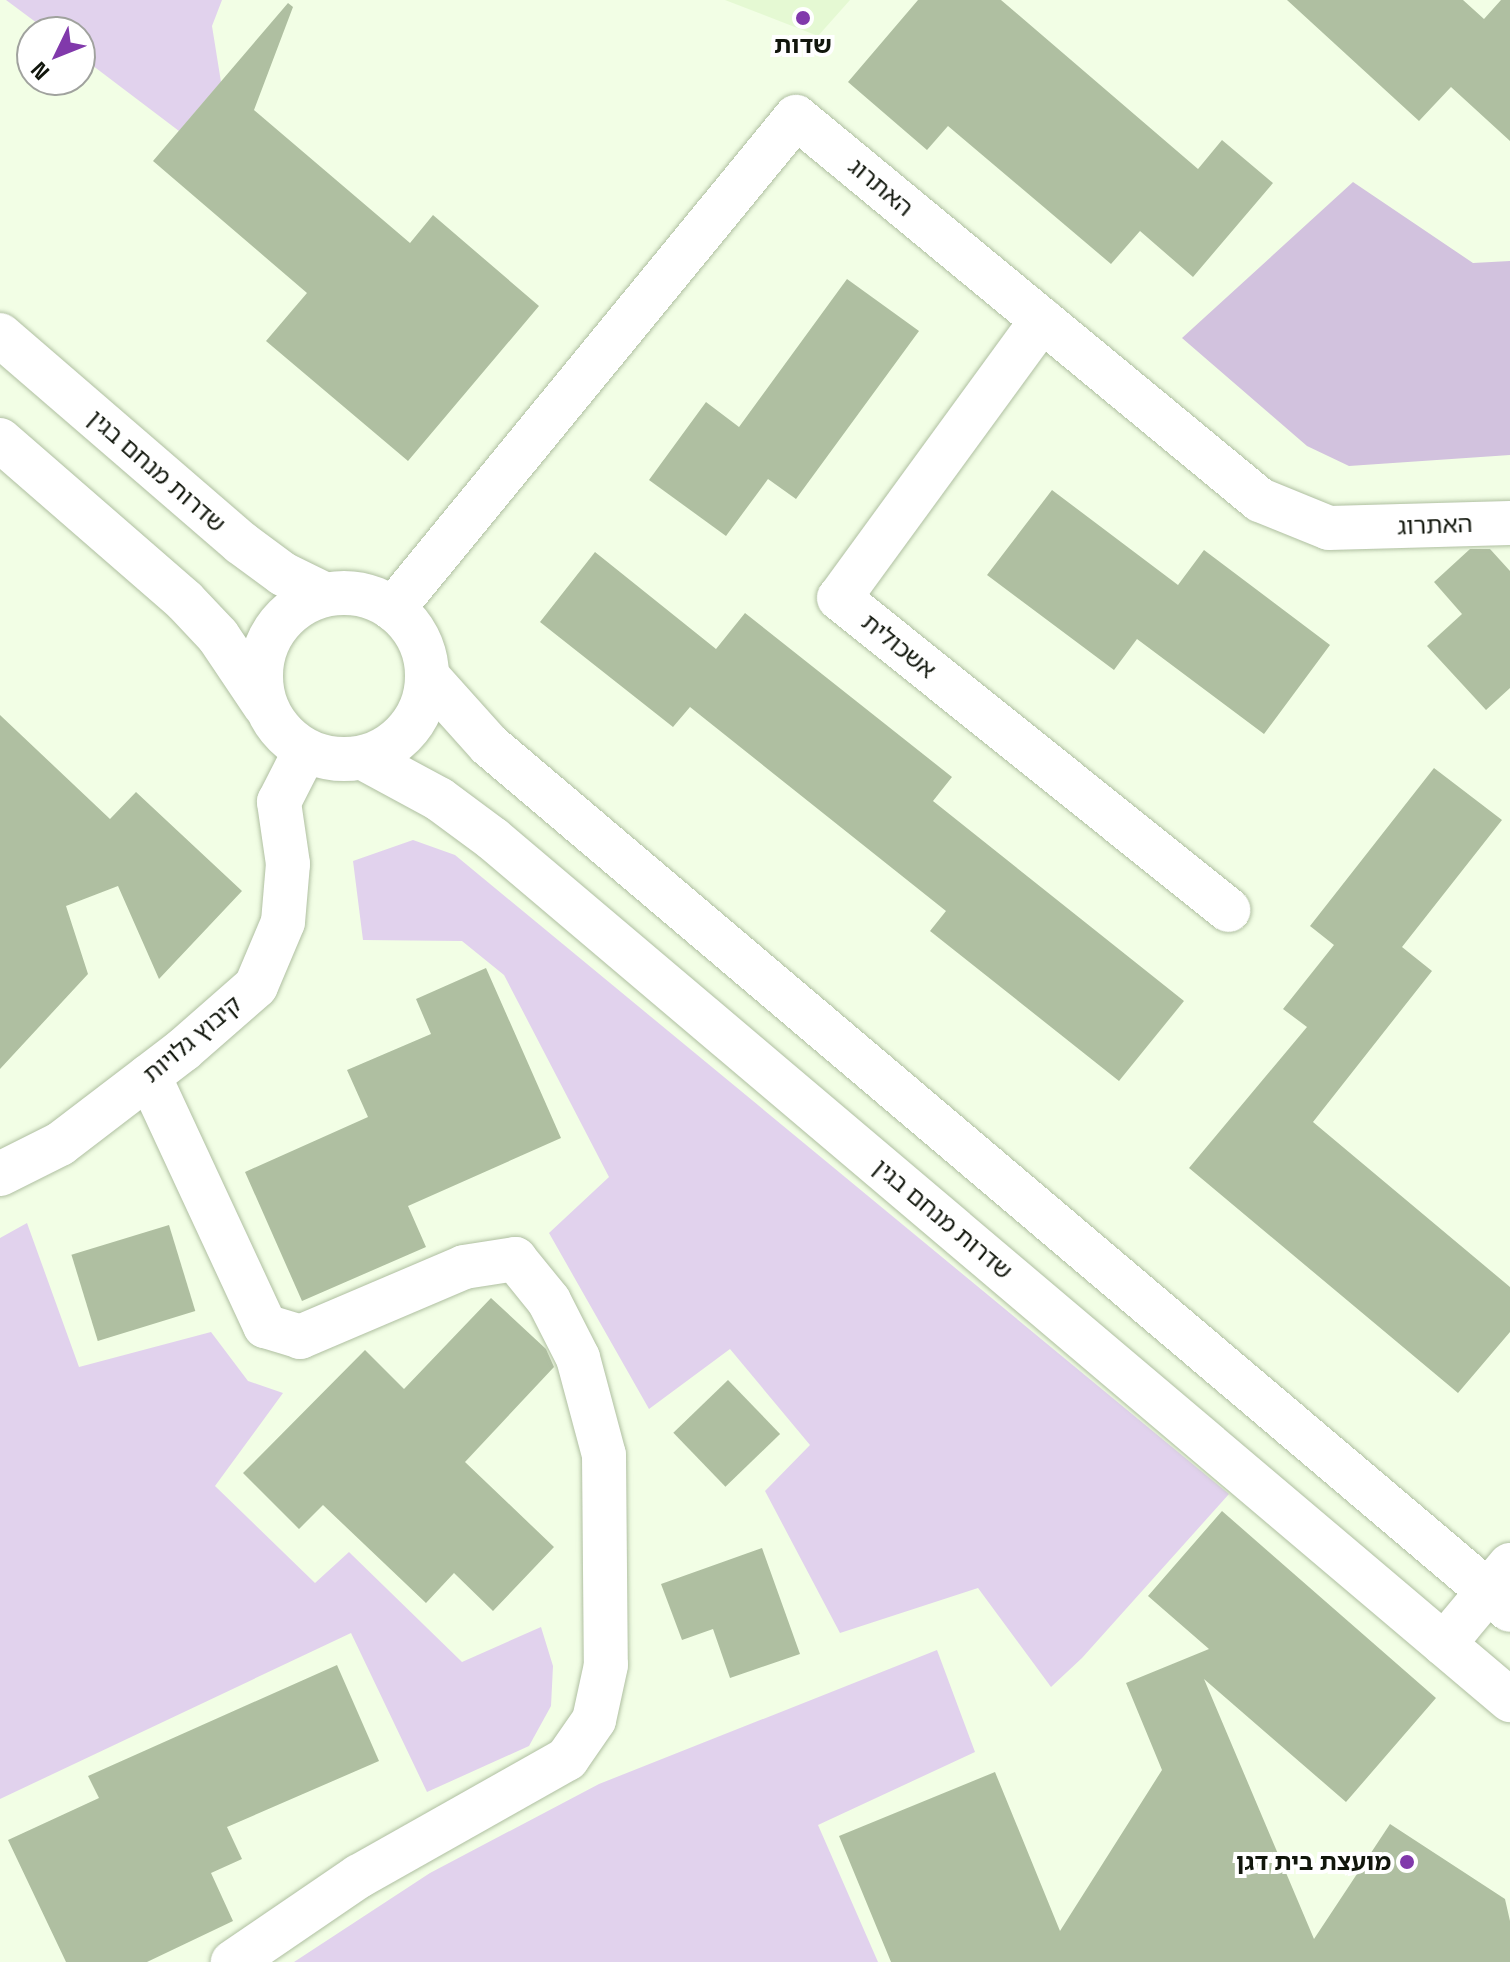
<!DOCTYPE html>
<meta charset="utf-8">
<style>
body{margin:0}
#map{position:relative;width:1510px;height:1962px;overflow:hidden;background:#f2fee5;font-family:"Space Grotesk","Noto Sans Hebrew",sans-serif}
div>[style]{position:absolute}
.built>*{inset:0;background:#e5f9d3}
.green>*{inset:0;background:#e1d2ed}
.forest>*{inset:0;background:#d2c2de}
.building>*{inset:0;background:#afbfa1;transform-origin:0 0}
.roads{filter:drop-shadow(0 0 2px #afbfa1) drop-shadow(0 0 2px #afbfa1)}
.minor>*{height:44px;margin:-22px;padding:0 22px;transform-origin:22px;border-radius:22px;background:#fff}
.tertiary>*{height:44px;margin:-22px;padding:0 22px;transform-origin:22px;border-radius:22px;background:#fff}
.tertiary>.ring{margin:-22px;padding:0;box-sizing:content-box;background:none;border:44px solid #fff;border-radius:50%}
.dots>*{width:22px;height:22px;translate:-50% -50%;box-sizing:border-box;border:4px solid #fff;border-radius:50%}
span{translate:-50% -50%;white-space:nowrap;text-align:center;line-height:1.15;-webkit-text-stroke:8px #fff;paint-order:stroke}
.poi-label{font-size:24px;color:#11160c;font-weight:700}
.right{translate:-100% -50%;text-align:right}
.street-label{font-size:24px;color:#11160c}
.north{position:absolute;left:16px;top:16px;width:80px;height:80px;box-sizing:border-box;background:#fff;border:2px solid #a0a29e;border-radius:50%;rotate:227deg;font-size:22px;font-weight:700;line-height:32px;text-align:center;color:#11160c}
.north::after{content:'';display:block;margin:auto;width:28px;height:36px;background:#8139ab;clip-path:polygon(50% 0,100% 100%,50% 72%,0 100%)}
</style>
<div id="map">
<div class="built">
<div style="clip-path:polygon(725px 0,850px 0,818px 36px)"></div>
</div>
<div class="green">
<div style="clip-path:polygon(6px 0,222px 0,212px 26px,221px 82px,179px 131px,80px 56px,80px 32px,49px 32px)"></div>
<div style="clip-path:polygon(413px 840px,455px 855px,1229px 1494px,1082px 1658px,1051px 1687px,978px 1588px,840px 1633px,765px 1491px,810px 1445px,730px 1349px,649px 1409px,549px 1233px,609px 1177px,504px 975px,462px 941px,363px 940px,353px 861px)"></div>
<div style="clip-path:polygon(27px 1223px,79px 1367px,211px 1332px,248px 1381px,283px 1393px,215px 1486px,315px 1583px,349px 1552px,462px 1662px,541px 1627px,553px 1666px,551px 1706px,529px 1746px,427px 1792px,351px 1633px,0 1799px,0 1238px)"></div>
<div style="clip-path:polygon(937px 1650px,975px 1752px,818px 1825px,878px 1962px,294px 1962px,430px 1873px,599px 1784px)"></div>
</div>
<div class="forest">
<div style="clip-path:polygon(1353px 182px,1473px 263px,1510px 261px,1510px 455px,1349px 466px,1307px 446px,1182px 338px)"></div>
</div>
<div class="building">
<div style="clip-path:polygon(918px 0,1001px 0,1198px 169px,1222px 140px,1273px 183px,1193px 277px,1140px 231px,1111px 264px,948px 126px,927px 150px,848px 82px)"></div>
<div style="clip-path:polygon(1287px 0,1463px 0,1484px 19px,1501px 0,1510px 0,1510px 141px,1451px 87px,1419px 121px)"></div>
<div style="clip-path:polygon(288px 3px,293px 7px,254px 110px,410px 243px,433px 215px,539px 306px,408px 461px,266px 341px,307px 293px,153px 161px)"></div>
<div style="clip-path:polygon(847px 279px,919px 331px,796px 499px,768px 479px,726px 536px,649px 480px,706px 402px,739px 427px)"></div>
<div style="clip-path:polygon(1052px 490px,1178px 585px,1204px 550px,1330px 645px,1264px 734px,1137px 639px,1114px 670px,987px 575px)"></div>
<div style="clip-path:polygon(1470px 549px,1490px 549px,1510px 571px,1510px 688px,1486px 710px,1427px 646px,1462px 614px,1434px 582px)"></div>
<div style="clip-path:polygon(595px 552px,716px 649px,745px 613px,952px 777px,933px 801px,1184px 1001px,1119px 1081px,930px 931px,946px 911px,690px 707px,673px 727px,540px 622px)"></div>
<div style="clip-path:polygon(0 715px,110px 819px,136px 792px,242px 891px,159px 979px,118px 886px,66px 906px,88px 974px,0 1069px)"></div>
<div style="clip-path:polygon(1434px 768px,1502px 820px,1402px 947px,1432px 971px,1313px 1122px,1510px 1287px,1510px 1332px,1458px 1393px,1189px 1168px,1307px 1027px,1283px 1009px,1334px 945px,1310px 926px)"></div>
<div style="clip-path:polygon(486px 968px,561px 1138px,408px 1206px,426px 1247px,302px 1301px,245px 1172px,368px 1117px,347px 1070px,431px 1034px,416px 999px)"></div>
<div style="left:169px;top:1225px;width:90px;height:102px;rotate:73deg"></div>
<div style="clip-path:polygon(491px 1298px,546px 1349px,554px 1367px,465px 1462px,554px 1547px,493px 1611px,454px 1573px,426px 1603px,323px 1505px,299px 1529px,243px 1473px,365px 1350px,404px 1389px)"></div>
<div style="left:728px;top:1380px;width:75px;height:76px;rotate:46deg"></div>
<div style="clip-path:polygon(1222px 1511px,1436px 1698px,1346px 1802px,1204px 1679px,1314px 1939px,1390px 1824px,1505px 1899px,1510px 1921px,1510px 1962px,891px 1962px,839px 1836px,995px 1772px,1060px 1931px,1162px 1770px,1126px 1683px,1209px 1649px,1148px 1596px)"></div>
<div style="clip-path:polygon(762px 1548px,800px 1654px,730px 1678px,713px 1629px,682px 1640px,661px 1584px)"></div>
<div style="clip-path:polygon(337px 1665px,379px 1761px,227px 1827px,242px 1859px,211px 1873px,233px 1921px,147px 1962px,66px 1962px,8px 1840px,99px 1798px,88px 1776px)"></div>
</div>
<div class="roads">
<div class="minor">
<div style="left:1042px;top:320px;width:344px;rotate:126.1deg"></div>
<div style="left:839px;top:598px;width:499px;rotate:38.7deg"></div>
<div style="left:393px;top:609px;width:636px;rotate:-50.68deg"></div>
<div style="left:796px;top:117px;width:602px;rotate:39.54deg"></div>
<div style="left:1260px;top:500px;width:74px;rotate:22.1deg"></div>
<div style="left:1329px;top:528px;width:181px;rotate:-1.6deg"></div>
<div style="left:149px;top:1076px;width:276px;rotate:65.1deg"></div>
<div style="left:265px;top:1326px;width:37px;rotate:17deg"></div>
<div style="left:300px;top:1337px;width:178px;rotate:-23.1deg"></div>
<div style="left:464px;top:1267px;width:52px;rotate:-8.9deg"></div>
<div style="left:515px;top:1259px;width:54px;rotate:51deg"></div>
<div style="left:549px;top:1301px;width:64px;rotate:63deg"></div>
<div style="left:578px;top:1358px;width:100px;rotate:75deg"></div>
<div style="left:604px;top:1455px;width:210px;rotate:89.5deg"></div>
<div style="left:606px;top:1665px;width:56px;rotate:102.3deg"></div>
<div style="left:594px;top:1720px;width:47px;rotate:124.7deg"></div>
<div style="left:567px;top:1759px;width:239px;rotate:150.6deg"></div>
<div style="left:359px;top:1876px;width:153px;rotate:145.7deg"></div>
<div style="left:0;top:1174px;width:67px;rotate:-26.6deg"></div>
<div style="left:60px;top:1144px;width:155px;rotate:-37.4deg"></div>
<div style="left:183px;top:1050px;width:97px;rotate:-41.2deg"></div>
<div style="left:256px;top:986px;width:69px;rotate:-67.1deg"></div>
<div style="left:283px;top:922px;width:58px;rotate:-85.1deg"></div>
<div style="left:288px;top:864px;width:63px;rotate:-98.3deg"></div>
<div style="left:279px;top:802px;width:57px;rotate:-63deg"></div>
</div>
<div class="tertiary">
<div style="left:0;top:335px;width:318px;rotate:40.8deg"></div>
<div style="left:241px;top:543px;width:52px;rotate:36.4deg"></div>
<div style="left:283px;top:574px;width:46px;rotate:26deg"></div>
<div style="left:0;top:440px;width:245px;rotate:41deg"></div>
<div style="left:185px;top:601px;width:48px;rotate:46.7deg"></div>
<div style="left:218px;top:636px;width:84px;rotate:56.1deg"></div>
<div class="ring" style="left:261px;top:593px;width:122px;height:122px"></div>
<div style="left:428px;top:677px;width:91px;rotate:48.1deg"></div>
<div style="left:489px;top:745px;width:1338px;rotate:40.27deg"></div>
<div style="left:363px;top:758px;width:86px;rotate:28.3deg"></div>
<div style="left:439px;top:799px;width:67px;rotate:36.5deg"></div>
<div style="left:493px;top:839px;width:1333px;rotate:40.25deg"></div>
<div style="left:1444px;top:1644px;width:103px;rotate:-50.1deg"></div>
</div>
</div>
<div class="dots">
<div style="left:803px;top:18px;background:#8139ab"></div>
<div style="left:1407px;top:1862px;background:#8139ab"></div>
</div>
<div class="poi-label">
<span style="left:803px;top:45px">שדות</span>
<span class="right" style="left:1391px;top:1862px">מועצת בית דגן</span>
</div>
<div class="street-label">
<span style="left:881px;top:187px;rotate:40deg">האתרוג</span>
<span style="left:157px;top:471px;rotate:41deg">שדרות מנחם בגין</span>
<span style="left:1435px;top:525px;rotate:-2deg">האתרוג</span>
<span style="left:899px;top:646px;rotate:39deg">אשכולית</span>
<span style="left:192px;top:1039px;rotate:-40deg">קיבוץ גלויות</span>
<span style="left:943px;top:1219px;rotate:40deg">שדרות מנחם בגין</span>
</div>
<div class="north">N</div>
</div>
